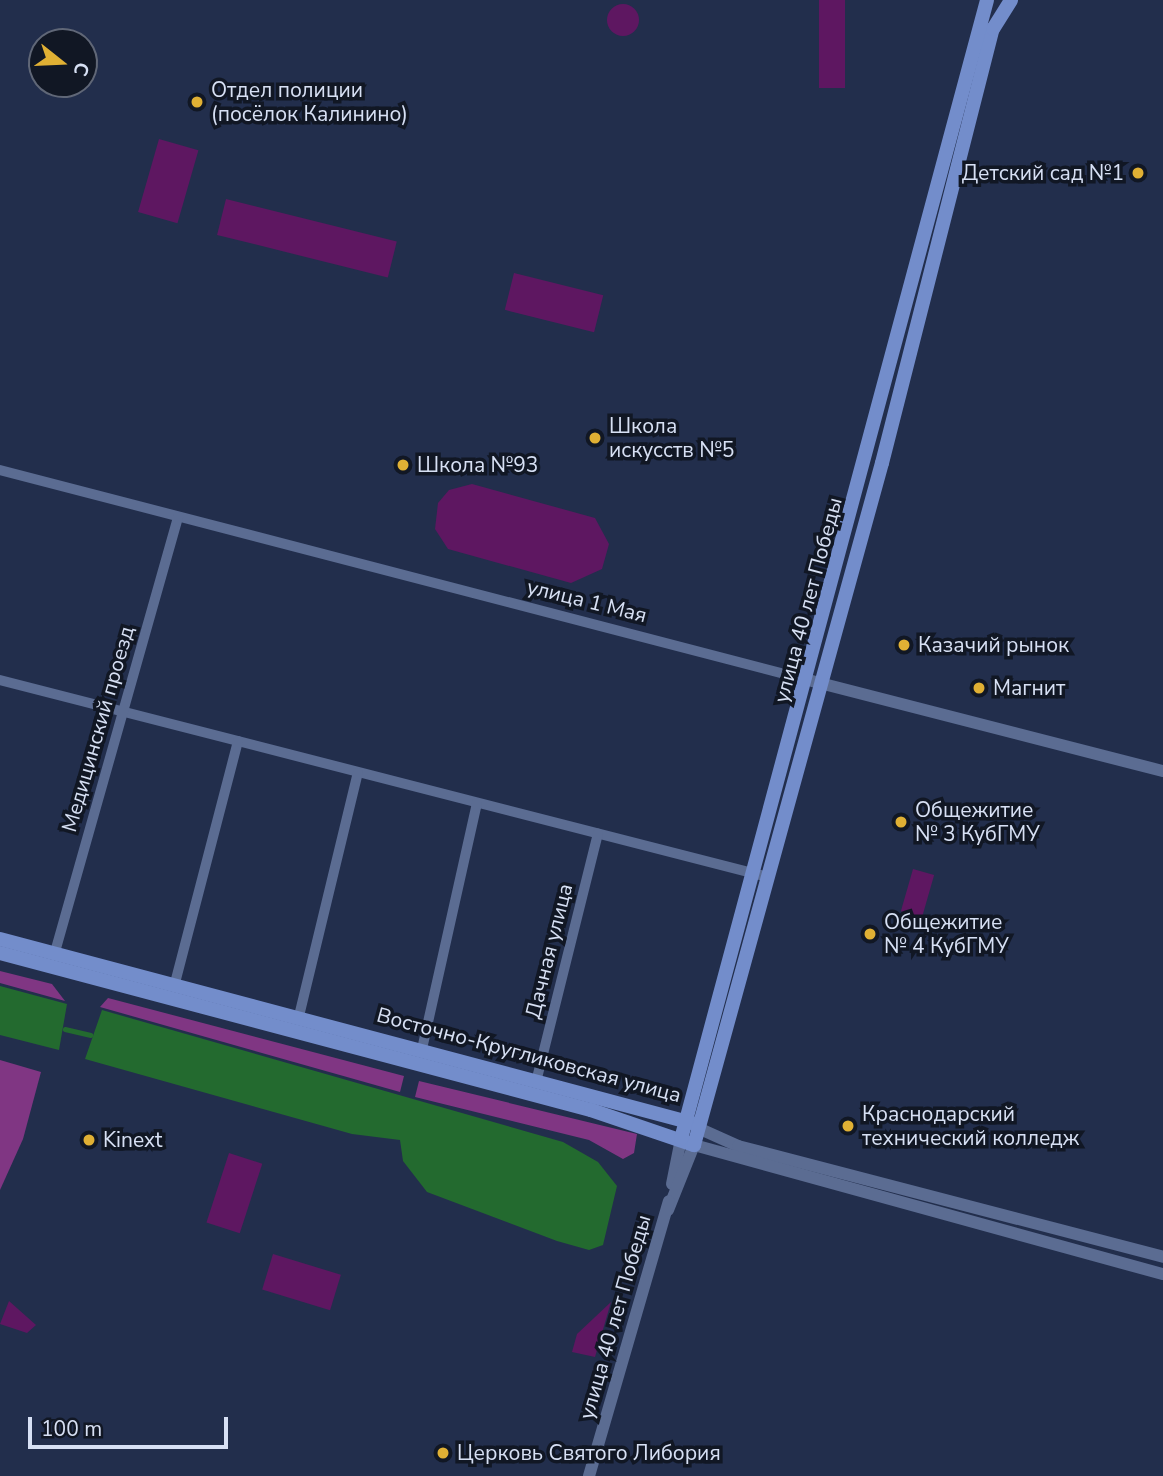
<!DOCTYPE html>
<meta charset="utf-8">
<style>
body{margin:0}
#map{position:relative;width:1163px;height:1476px;overflow:hidden;background:#222e4c;font-family:"Nunito Sans",sans-serif}
div>[style]{position:absolute}
.green>*{inset:0;background:#5e1761;transform-origin:0 0}
.round{border-radius:50%}
.forest>*{inset:0;background:#803683}
.water>*{inset:0;background:#236a2f}
.stream>*{height:4.5px;margin:-2.25px;padding:0 2.25px;transform-origin:2.25px;border-radius:2.25px;background:#236a2f}
.minor>*{height:10px;margin:-5px;padding:0 5px;transform-origin:5px;border-radius:5px;background:#5b6c92}
.tertiary>*{height:12px;margin:-6px;padding:0 6px;transform-origin:6px;border-radius:6px;background:#5b6c92}
.secondary>*{height:14px;margin:-7px;padding:0 7px;transform-origin:7px;border-radius:7px;background:#738dcb}
.dots>*{width:19px;height:19px;translate:-50% -50%;box-sizing:border-box;border:4px solid #111724;border-radius:50%}
span{translate:-50% -50%;white-space:nowrap;text-align:center;line-height:1.15;-webkit-text-stroke:7px #111724;paint-order:stroke}
.poi-label{font-size:21px;color:#d7e0f4}
.left{translate:0 -50%;text-align:left}
.right{translate:-100% -50%;text-align:right}
.street-label{font-size:21px;color:#d7e0f4}
.north{position:absolute;left:28px;top:28px;width:70px;height:70px;box-sizing:border-box;background:#111724;border:2px solid #606777;border-radius:50%;rotate:108deg;font-size:19px;font-weight:700;line-height:28px;text-align:center;color:#d7e0f4}
.north::after{content:'';display:block;margin:auto;width:24px;height:32px;background:#e0b034;clip-path:polygon(50% 0,100% 100%,50% 72%,0 100%)}
.scale{position:absolute;left:28px;top:1417px;width:200px;height:32px;box-sizing:border-box;border:4px solid #d7e0f4;border-top:0;padding-left:9px;font-size:21px;line-height:24px;white-space:nowrap;color:#d7e0f4;-webkit-text-stroke:5px #111724;paint-order:stroke}
</style>
<div id="map">
<div class="green">
<div style="left:819px;top:0;width:26px;height:88px"></div>
<div class="round" style="left:607px;top:4px;width:32px;height:32px"></div>
<div style="left:159px;top:139px;width:41px;height:76px;rotate:16deg"></div>
<div style="left:226px;top:199px;width:176px;height:37px;rotate:14deg"></div>
<div style="left:514px;top:273px;width:92px;height:38px;rotate:14deg"></div>
<div style="clip-path:polygon(472px 484px,595px 518px,609px 544px,602px 569px,571px 583px,448px 549px,435px 529px,438px 503px,449px 490px)"></div>
<div style="left:913px;top:869px;width:22px;height:44px;rotate:16deg"></div>
<div style="left:229px;top:1153px;width:35px;height:73px;rotate:18deg"></div>
<div style="left:273px;top:1254px;width:71px;height:37px;rotate:17deg"></div>
<div style="clip-path:polygon(9px 1301px,36px 1325px,27px 1333px,0 1324px)"></div>
<div style="clip-path:polygon(611px 1302px,595px 1357px,572px 1352px,577px 1334px)"></div>
</div>
<div class="forest">
<div style="clip-path:polygon(0 971px,52px 984px,65px 1001px,0 983px)"></div>
<div style="clip-path:polygon(108px 998px,404px 1076px,400px 1092px,100px 1007px)"></div>
<div style="clip-path:polygon(0 1060px,41px 1072px,23px 1139px,0 1190px)"></div>
<div style="clip-path:polygon(419px 1081px,637px 1134px,634px 1153px,623px 1159px,589px 1140px,415px 1097px)"></div>
</div>
<div class="water">
<div style="clip-path:polygon(0 986px,67px 1004px,59px 1050px,0 1035px)"></div>
<div style="clip-path:polygon(102px 1010px,563px 1142px,598px 1162px,617px 1186px,603px 1245px,589px 1250px,557px 1241px,427px 1192px,403px 1161px,400px 1140px,352px 1134px,85px 1059px)"></div>
</div>
<div class="stream">
<div style="left:65px;top:1029px;width:26px;rotate:13deg"></div>
</div>
<div class="minor">
<div style="left:0;top:470px;width:835px;rotate:14.57deg"></div>
<div style="left:0;top:680px;width:793px;rotate:14.39deg"></div>
<div style="left:55px;top:952px;width:452px;rotate:-74.2deg"></div>
<div style="left:175px;top:983px;width:250px;rotate:-75.4deg"></div>
<div style="left:299px;top:1016px;width:250px;rotate:-76.4deg"></div>
<div style="left:422px;top:1049px;width:252px;rotate:-77.4deg"></div>
<div style="left:537px;top:1078px;width:252px;rotate:-76deg"></div>
</div>
<div class="tertiary">
<div style="left:812px;top:681px;width:362px;rotate:14.4deg"></div>
<div style="left:698px;top:1128px;width:44px;rotate:24.2deg"></div>
<div style="left:738px;top:1146px;width:439px;rotate:14.6deg"></div>
<div style="left:672px;top:1184px;width:46px;rotate:-78.7deg"></div>
<div style="left:668px;top:1210px;width:70px;rotate:-68.2deg"></div>
<div style="left:694px;top:1145px;width:486px;rotate:15.4deg"></div>
<div style="left:589px;top:1476px;width:286px;rotate:-73.8deg"></div>
</div>
<div class="secondary">
<div style="left:0;top:939px;width:716px;rotate:14.89deg"></div>
<div style="left:0;top:953px;width:611px;rotate:14.88deg"></div>
<div style="left:591px;top:1110px;width:109px;rotate:18.8deg"></div>
<div style="left:694px;top:1145px;width:707px;rotate:-74.59deg"></div>
<div style="left:882px;top:463px;width:448px;rotate:-75.7deg"></div>
<div style="left:993px;top:29px;width:34px;rotate:-58deg"></div>
<div style="left:681px;top:1139px;width:1179px;rotate:-74.96deg"></div>
</div>
<div class="dots">
<div style="left:197px;top:102px;background:#e0b034"></div>
<div style="left:1138px;top:173px;background:#e0b034"></div>
<div style="left:595px;top:438px;background:#e0b034"></div>
<div style="left:403px;top:465px;background:#e0b034"></div>
<div style="left:904px;top:645px;background:#e0b034"></div>
<div style="left:979px;top:688px;background:#e0b034"></div>
<div style="left:901px;top:822px;background:#e0b034"></div>
<div style="left:870px;top:934px;background:#e0b034"></div>
<div style="left:848px;top:1126px;background:#e0b034"></div>
<div style="left:89px;top:1140px;background:#e0b034"></div>
<div style="left:443px;top:1453px;background:#e0b034"></div>
</div>
<div class="poi-label">
<span class="left" style="left:211px;top:102px">Отдел полиции<br>(посёлок Калинино)</span>
<span class="right" style="left:1124px;top:173px">Детский сад №1</span>
<span class="left" style="left:609px;top:438px">Школа<br>искусств №5</span>
<span class="left" style="left:417px;top:465px">Школа №93</span>
<span class="left" style="left:918px;top:645px">Казачий рынок</span>
<span class="left" style="left:993px;top:688px">Магнит</span>
<span class="left" style="left:915px;top:822px">Общежитие<br>№ 3 КубГМУ</span>
<span class="left" style="left:884px;top:934px">Общежитие<br>№ 4 КубГМУ</span>
<span class="left" style="left:862px;top:1126px">Краснодарский<br>технический колледж</span>
<span class="left" style="left:103px;top:1140px">Kinext</span>
<span class="left" style="left:457px;top:1453px">Церковь Святого Либория</span>
</div>
<div class="street-label">
<span style="left:808px;top:600px;rotate:-75deg">улица 40 лет Победы</span>
<span style="left:587px;top:601px;rotate:14deg">улица 1 Мая</span>
<span style="left:98px;top:729px;rotate:-74deg">Медицинский проезд</span>
<span style="left:549px;top:951px;rotate:-76deg">Дачная улица</span>
<span style="left:529px;top:1055px;rotate:15deg">Восточно-Кругликовская улица</span>
<span style="left:615px;top:1317px;rotate:-74deg">улица 40 лет Победы</span>
</div>
<div class="north">С</div>
<div class="scale">100 m</div>
</div>
